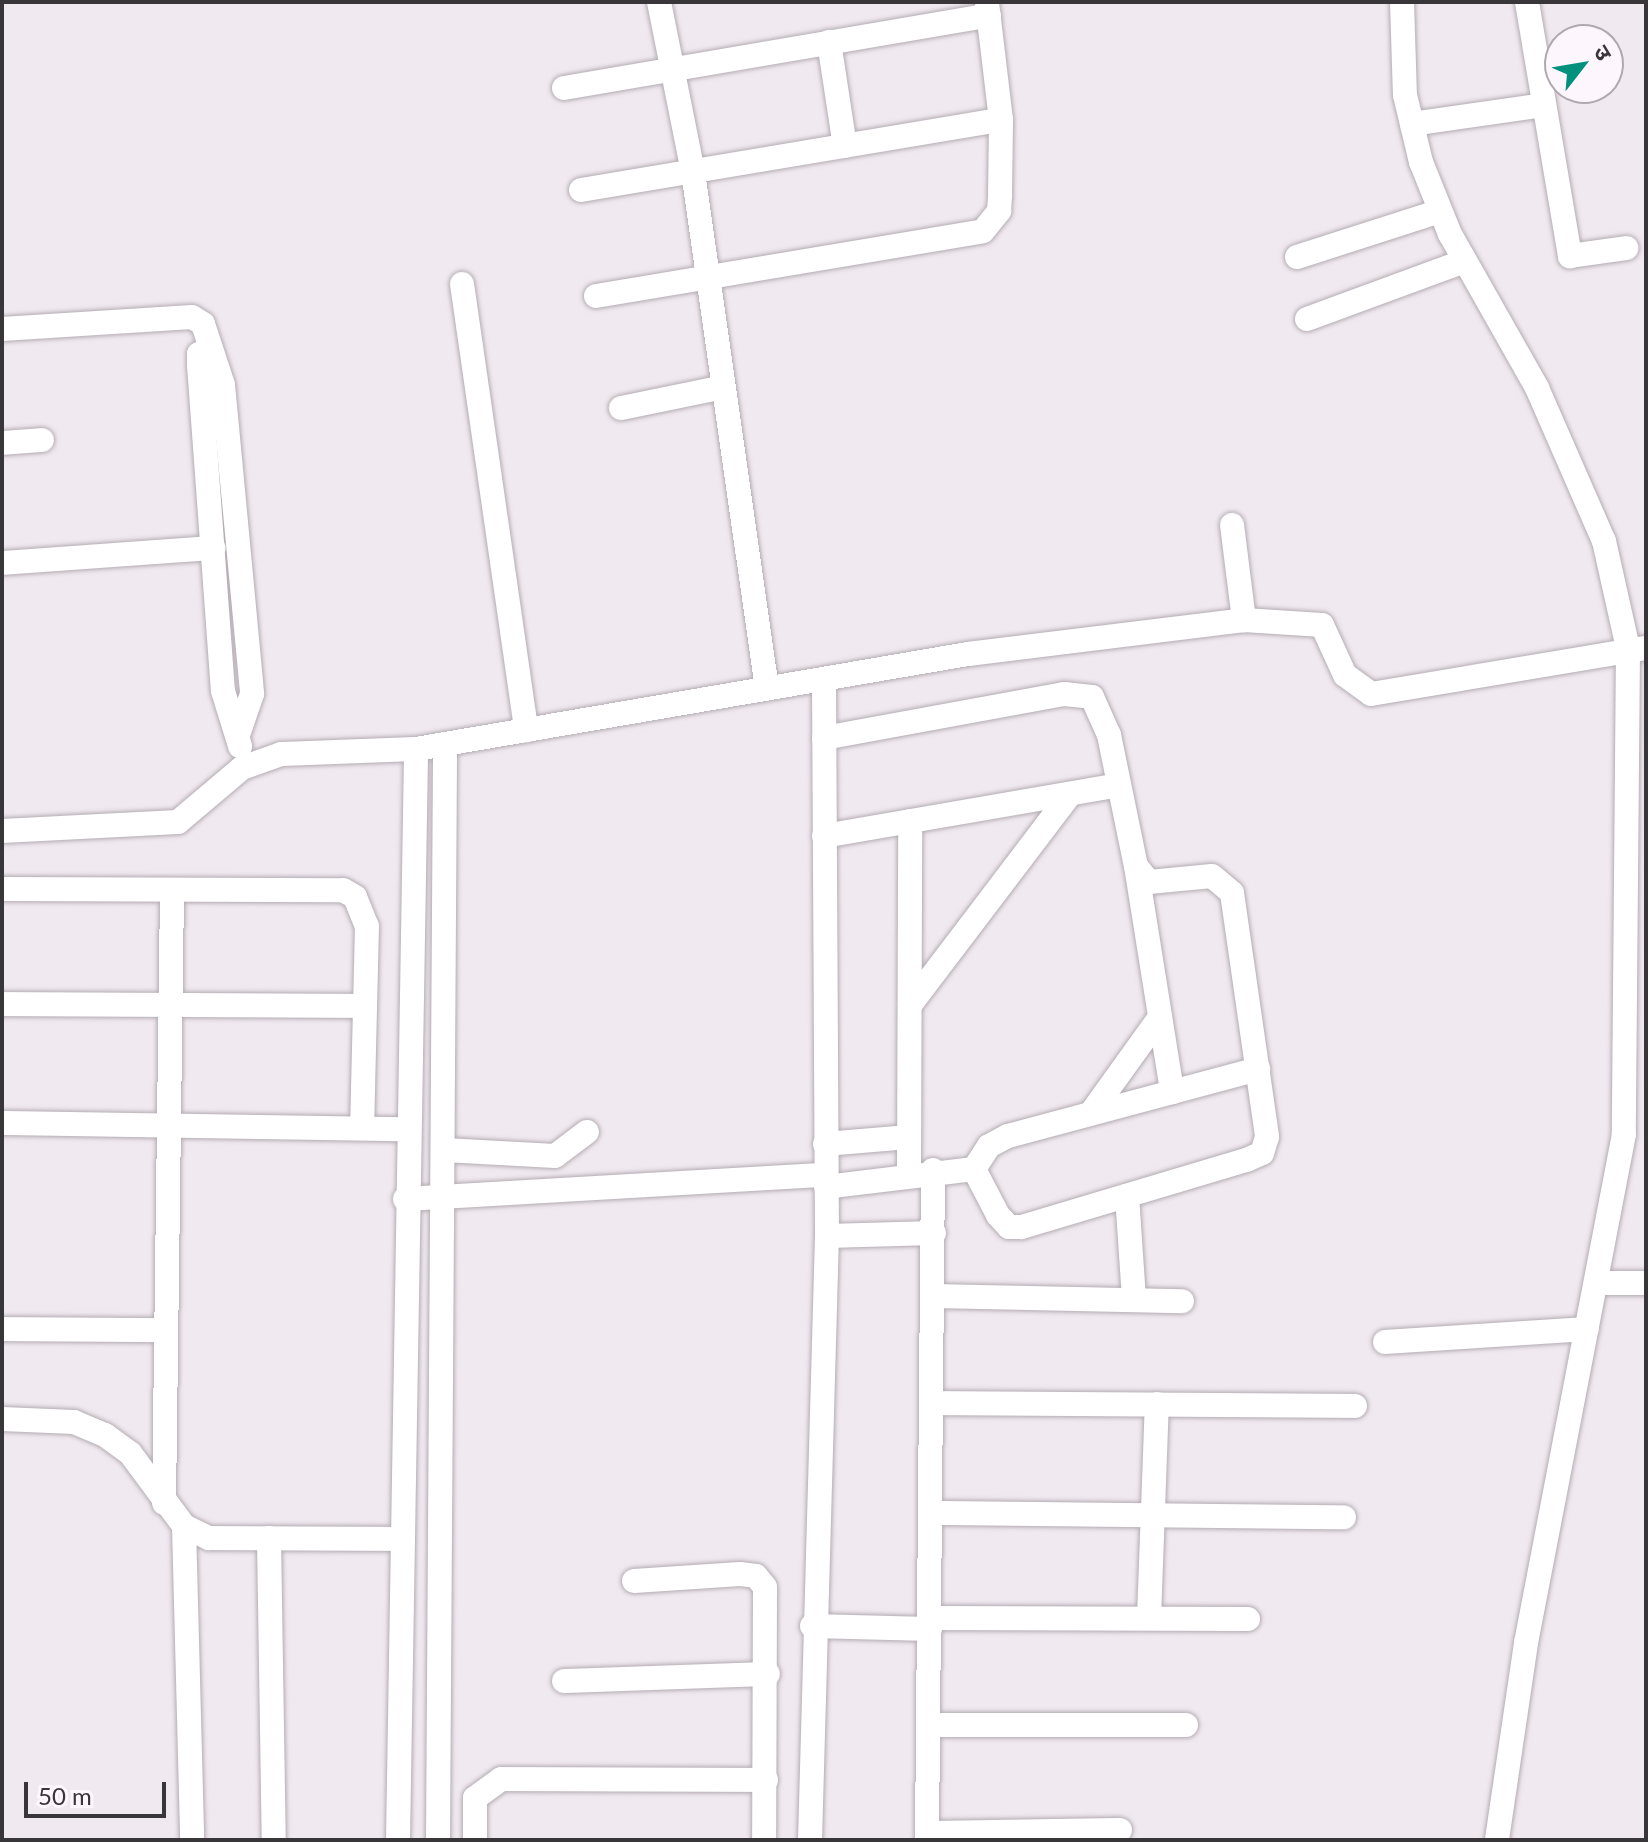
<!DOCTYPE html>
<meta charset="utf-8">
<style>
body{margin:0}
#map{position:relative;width:1648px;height:1842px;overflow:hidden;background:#f1e9f0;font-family:Lato,"Noto Sans Devanagari",sans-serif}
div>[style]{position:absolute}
.roads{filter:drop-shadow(0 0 2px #b4acb3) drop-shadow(0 0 2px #b4acb3)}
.minor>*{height:24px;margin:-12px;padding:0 12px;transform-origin:12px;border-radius:12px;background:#fff}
span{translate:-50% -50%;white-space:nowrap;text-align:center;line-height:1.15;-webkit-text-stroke:6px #fef6fd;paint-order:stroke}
.frame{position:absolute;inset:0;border:4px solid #393639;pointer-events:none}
.north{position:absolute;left:1544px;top:24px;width:80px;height:80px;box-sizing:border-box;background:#fef6fd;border:2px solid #afa9af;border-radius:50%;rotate:59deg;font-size:22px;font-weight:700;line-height:32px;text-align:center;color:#393639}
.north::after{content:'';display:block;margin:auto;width:28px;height:36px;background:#01917c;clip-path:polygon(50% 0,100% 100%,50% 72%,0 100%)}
.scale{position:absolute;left:24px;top:1782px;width:142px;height:36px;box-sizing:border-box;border:4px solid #393639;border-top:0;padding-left:10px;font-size:24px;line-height:28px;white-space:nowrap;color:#393639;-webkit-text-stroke:6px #fef6fd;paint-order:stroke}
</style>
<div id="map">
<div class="roads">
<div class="minor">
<div style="left:659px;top:2px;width:173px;rotate:78.7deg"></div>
<div style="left:693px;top:172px;width:522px;rotate:81.85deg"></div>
<div style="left:1402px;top:2px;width:93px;rotate:88.2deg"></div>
<div style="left:1405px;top:95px;width:69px;rotate:76.6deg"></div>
<div style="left:1421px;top:162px;width:78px;rotate:68.1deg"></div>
<div style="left:1450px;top:234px;width:177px;rotate:60.5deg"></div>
<div style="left:1537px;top:388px;width:167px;rotate:66.4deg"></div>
<div style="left:1604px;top:541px;width:110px;rotate:77.4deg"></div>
<div style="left:1628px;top:648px;width:486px;rotate:90.5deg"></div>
<div style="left:1624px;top:1134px;width:518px;rotate:100.9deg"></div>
<div style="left:1526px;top:1643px;width:199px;rotate:98.4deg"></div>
<div style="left:1527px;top:2px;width:258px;rotate:80.4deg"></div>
<div style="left:1570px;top:256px;width:57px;rotate:-8.1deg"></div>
<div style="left:829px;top:42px;width:105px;rotate:81.3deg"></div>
<div style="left:564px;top:88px;width:431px;rotate:-9.7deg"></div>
<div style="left:1412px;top:124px;width:133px;rotate:-8.2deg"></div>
<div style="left:581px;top:190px;width:426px;rotate:-9.5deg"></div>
<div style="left:1297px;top:257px;width:150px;rotate:-17.8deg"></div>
<div style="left:462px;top:284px;width:451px;rotate:81.8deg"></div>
<div style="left:596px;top:296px;width:392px;rotate:-9.5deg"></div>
<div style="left:983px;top:231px;width:26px;rotate:-51deg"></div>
<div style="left:999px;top:211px;width:16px;rotate:-86deg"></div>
<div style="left:1000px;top:195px;width:75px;rotate:-89.2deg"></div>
<div style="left:1001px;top:120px;width:119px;rotate:-96.8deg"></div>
<div style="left:1307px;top:319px;width:168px;rotate:-20.2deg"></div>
<div style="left:2px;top:329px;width:190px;rotate:-3.6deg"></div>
<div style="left:192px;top:317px;width:13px;rotate:32deg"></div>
<div style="left:203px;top:324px;width:64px;rotate:71.8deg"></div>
<div style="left:223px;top:385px;width:310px;rotate:84.6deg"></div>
<div style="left:252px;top:694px;width:40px;rotate:108.9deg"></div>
<div style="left:211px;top:349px;width:13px;rotate:157deg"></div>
<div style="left:199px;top:354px;width:11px;rotate:90deg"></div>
<div style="left:199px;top:365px;width:327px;rotate:85.8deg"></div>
<div style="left:223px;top:691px;width:58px;rotate:72.8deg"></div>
<div style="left:621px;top:408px;width:104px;rotate:-11.6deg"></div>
<div style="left:2px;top:443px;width:40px;rotate:-4.3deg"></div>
<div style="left:1232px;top:525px;width:96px;rotate:82.8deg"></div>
<div style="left:2px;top:563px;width:212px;rotate:-4.1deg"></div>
<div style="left:824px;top:738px;width:244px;rotate:-10.4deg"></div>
<div style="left:1064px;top:694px;width:28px;rotate:6deg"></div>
<div style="left:1092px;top:697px;width:42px;rotate:65.9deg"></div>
<div style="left:1109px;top:735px;width:134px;rotate:78.4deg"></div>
<div style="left:1136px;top:866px;width:21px;rotate:51deg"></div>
<div style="left:1149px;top:882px;width:63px;rotate:-5.4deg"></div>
<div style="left:1212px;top:876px;width:26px;rotate:40deg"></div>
<div style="left:1232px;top:893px;width:246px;rotate:81.8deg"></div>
<div style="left:1267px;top:1137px;width:17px;rotate:107deg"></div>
<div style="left:1262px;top:1153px;width:17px;rotate:156deg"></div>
<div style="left:1246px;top:1160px;width:235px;rotate:163.4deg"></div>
<div style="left:1021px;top:1227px;width:12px;rotate:180deg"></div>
<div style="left:1009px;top:1227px;width:16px;rotate:-133deg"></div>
<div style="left:998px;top:1215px;width:52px;rotate:-117.6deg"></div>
<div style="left:974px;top:1169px;width:149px;rotate:173.1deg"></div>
<div style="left:2px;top:831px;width:176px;rotate:-2.9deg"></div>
<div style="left:178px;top:822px;width:84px;rotate:-40.2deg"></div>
<div style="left:242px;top:768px;width:41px;rotate:-19.7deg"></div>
<div style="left:281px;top:754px;width:135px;rotate:-2.1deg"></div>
<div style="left:416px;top:749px;width:560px;rotate:-9.77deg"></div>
<div style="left:968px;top:654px;width:278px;rotate:-7deg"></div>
<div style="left:1244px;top:620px;width:78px;rotate:3.7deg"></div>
<div style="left:1322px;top:625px;width:55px;rotate:65.3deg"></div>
<div style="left:1345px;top:675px;width:32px;rotate:36deg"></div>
<div style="left:1371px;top:694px;width:279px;rotate:-9.5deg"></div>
<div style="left:824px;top:836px;width:299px;rotate:-9.8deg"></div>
<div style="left:1136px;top:866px;width:229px;rotate:80.9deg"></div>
<div style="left:2px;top:889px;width:341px;rotate:0.2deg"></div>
<div style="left:343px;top:890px;width:14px;rotate:30deg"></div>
<div style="left:355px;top:897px;width:31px;rotate:68deg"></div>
<div style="left:367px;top:926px;width:202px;rotate:91.4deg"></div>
<div style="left:2px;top:1004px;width:363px;rotate:0.3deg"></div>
<div style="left:910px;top:1005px;width:265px;rotate:-52.8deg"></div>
<div style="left:1091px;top:1113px;width:118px;rotate:-54.3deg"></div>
<div style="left:2px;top:1123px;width:404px;rotate:0.9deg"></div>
<div style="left:825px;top:1144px;width:84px;rotate:-4.8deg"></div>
<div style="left:444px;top:1150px;width:111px;rotate:3.1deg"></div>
<div style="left:555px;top:1156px;width:40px;rotate:-37deg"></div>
<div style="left:974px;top:1169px;width:27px;rotate:-57deg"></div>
<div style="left:989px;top:1146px;width:21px;rotate:-28deg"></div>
<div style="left:1008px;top:1136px;width:259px;rotate:-15deg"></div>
<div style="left:909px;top:1174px;width:353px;rotate:-89.8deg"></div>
<div style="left:1127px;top:1196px;width:104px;rotate:86.1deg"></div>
<div style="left:405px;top:1199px;width:421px;rotate:-3.3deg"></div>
<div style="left:827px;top:1236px;width:107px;rotate:-1.6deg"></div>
<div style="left:1598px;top:1283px;width:48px"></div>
<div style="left:934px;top:1296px;width:248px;rotate:1.2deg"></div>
<div style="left:2px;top:1329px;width:163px;rotate:0.4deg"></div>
<div style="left:1385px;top:1342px;width:202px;rotate:-3.7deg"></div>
<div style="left:934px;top:1403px;width:421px;rotate:0.4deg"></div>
<div style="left:2px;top:1419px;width:72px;rotate:2.4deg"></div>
<div style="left:74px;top:1422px;width:34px;rotate:23deg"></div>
<div style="left:105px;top:1435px;width:31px;rotate:36deg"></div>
<div style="left:130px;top:1453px;width:91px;rotate:53.5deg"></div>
<div style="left:184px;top:1526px;width:28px;rotate:26deg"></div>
<div style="left:209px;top:1538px;width:194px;rotate:0.3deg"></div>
<div style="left:164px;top:1503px;width:613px;rotate:-89.25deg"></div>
<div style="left:932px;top:1513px;width:412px;rotate:0.6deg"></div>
<div style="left:184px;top:1526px;width:314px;rotate:88.5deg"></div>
<div style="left:269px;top:1538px;width:302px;rotate:89.1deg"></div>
<div style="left:634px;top:1581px;width:106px;rotate:-3.8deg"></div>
<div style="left:740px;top:1574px;width:16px;rotate:7deg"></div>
<div style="left:756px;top:1576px;width:14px;rotate:51deg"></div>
<div style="left:765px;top:1587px;width:253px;rotate:90.2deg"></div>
<div style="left:931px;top:1618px;width:317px;rotate:0.2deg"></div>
<div style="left:1149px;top:1618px;width:214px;rotate:-87.9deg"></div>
<div style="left:812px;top:1626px;width:118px;rotate:1.5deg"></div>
<div style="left:564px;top:1681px;width:204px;rotate:-2deg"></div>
<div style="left:929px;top:1725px;width:257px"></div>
<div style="left:927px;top:1833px;width:193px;rotate:-0.9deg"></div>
<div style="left:398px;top:1840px;width:1091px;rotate:-89.05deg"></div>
<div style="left:438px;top:1840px;width:1096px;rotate:-89.63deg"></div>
<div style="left:475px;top:1840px;width:42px;rotate:-90deg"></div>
<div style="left:475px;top:1798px;width:32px;rotate:-36deg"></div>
<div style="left:501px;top:1779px;width:265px;rotate:0.2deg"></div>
<div style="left:810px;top:1840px;width:604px;rotate:-88.39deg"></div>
<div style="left:827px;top:1236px;width:555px;rotate:-90.31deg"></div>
<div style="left:927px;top:1840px;width:670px;rotate:-89.49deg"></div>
</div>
</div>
<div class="frame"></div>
<div class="north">उ</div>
<div class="scale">50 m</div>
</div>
